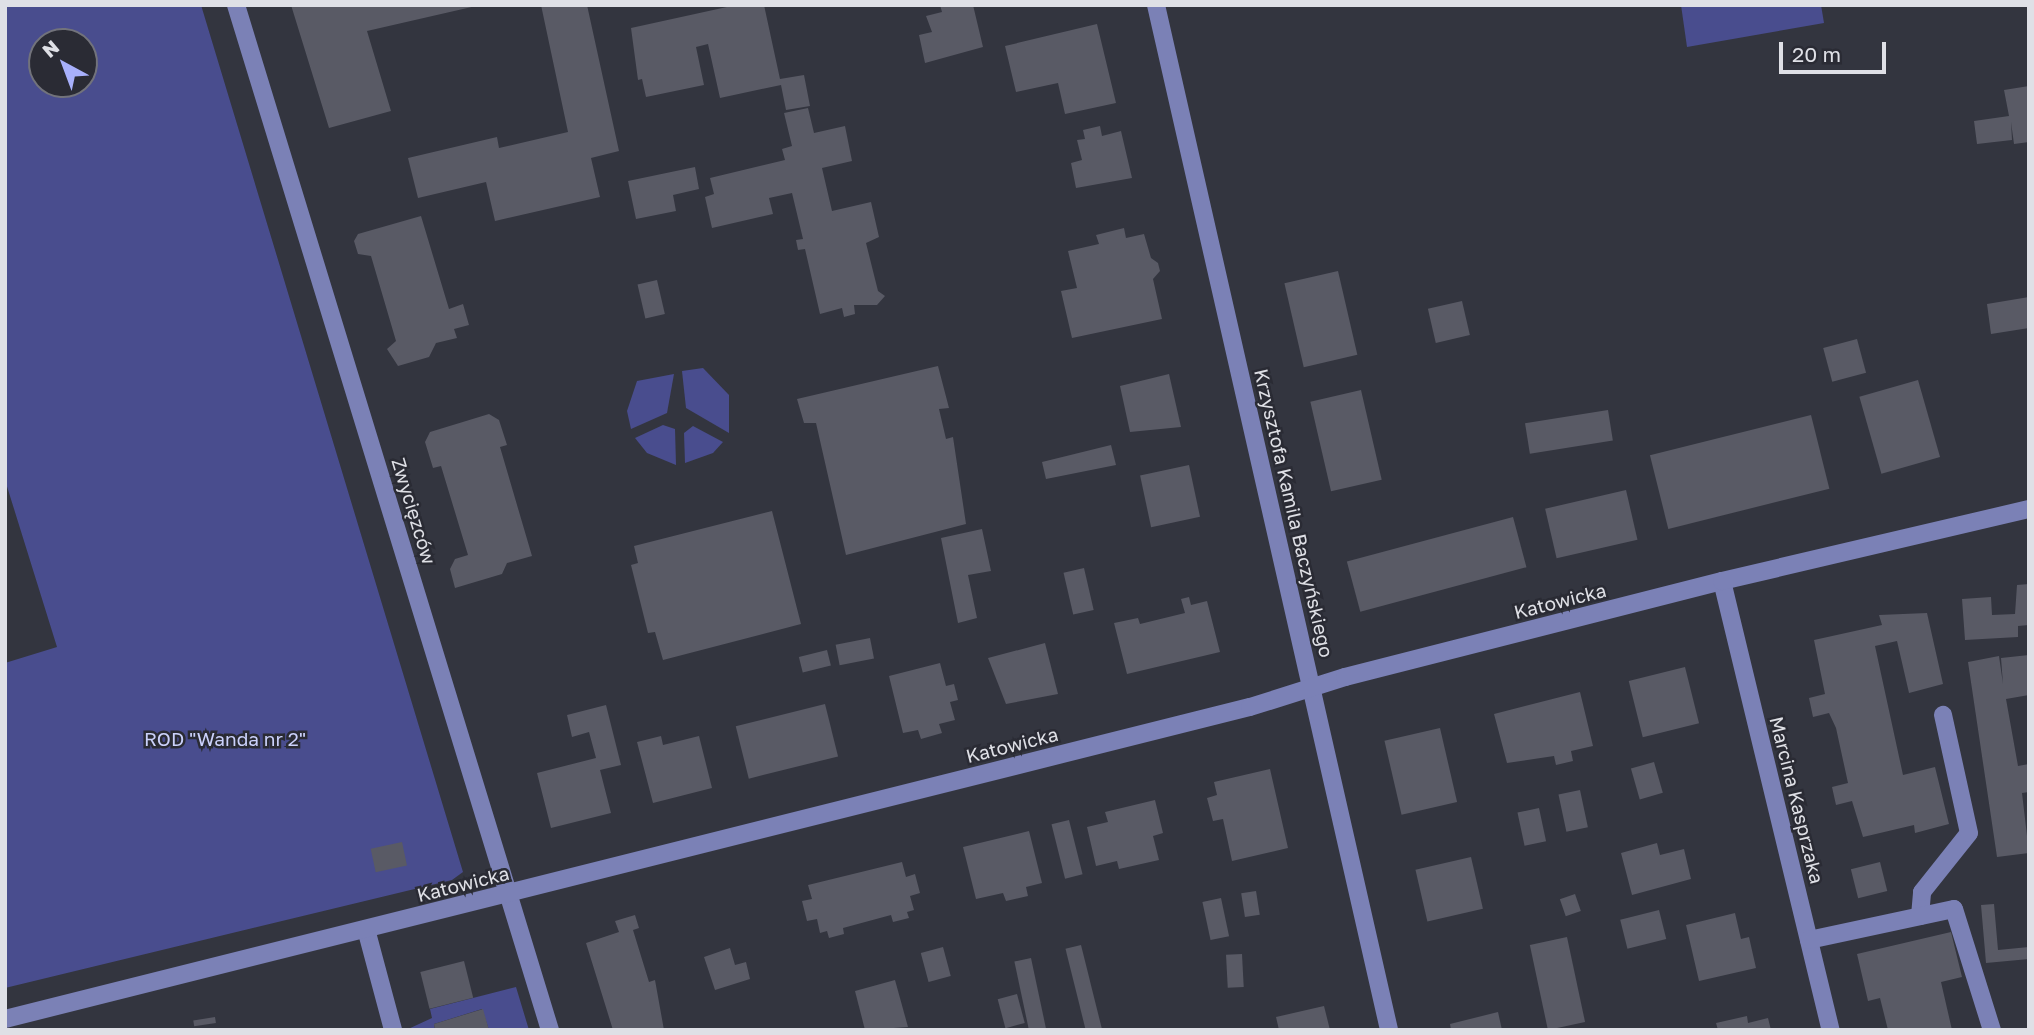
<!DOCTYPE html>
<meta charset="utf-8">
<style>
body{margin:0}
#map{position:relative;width:2034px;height:1035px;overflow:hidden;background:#33353f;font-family:"Golos Text",sans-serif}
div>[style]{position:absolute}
.green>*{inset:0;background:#494d8e}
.building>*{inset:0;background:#595a65;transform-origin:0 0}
.minor>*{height:18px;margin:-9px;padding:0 9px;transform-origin:9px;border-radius:9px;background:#7b81b6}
span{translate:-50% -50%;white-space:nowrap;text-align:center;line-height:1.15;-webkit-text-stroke:5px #2a2b34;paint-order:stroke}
.street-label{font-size:19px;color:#dfe0e6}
.park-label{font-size:19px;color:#cbd1fb}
.frame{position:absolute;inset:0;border:7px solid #dfe0e6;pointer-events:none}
.north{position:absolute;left:28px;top:28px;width:70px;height:70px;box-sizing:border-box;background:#2a2b34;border:2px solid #72737b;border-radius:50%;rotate:319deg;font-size:19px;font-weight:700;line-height:28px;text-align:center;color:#dfe0e6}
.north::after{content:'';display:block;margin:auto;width:24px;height:32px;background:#a8b0fc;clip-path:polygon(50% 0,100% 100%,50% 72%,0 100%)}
.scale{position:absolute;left:1779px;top:42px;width:107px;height:32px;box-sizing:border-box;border:4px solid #dfe0e6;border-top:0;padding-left:9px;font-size:21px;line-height:24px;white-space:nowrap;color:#dfe0e6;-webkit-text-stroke:5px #2a2b34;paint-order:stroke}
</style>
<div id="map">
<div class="green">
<div style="clip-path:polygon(evenodd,5px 5px,201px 5px,463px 872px,452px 880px,5px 988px,5px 663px,57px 647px,5px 480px,5px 5px,42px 42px,84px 42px,84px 84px,42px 84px,42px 42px)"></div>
<div style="clip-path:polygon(1681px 5px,1821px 5px,1824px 23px,1687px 47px)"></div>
<div style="clip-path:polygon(703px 368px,729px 395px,729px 433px,686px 408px,682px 371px)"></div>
<div style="clip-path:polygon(674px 374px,667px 413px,631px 429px,627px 411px,637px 381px)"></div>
<div style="clip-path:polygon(663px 425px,675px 429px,676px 465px,647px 453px,635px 438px)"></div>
<div style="clip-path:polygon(693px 426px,723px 442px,713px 453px,685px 463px,684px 433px)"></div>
<div style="clip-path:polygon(516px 987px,529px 1030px,489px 1030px,482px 1009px,434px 1024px,435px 1030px,406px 1030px,432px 1018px,430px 1009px)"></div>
</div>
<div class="building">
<div style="clip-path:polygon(291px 5px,476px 5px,476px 6px,367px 31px,391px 111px,329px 128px)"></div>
<div style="clip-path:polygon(541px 5px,587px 5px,619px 151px,591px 158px,600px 197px,495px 221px,486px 182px,418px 198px,408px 158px,497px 137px,499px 148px,568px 132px)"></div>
<div style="clip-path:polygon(736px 5px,764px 5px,780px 79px,804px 75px,810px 106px,786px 110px,781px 85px,720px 98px,708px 44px,696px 47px,704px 85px,646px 97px,642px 79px,638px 80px,631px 28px)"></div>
<div style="clip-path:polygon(940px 5px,973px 5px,983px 47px,925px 63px,919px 35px,932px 32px,926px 16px,942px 12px)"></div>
<div style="clip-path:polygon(1097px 24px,1116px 103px,1065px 114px,1058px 83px,1016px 92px,1005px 46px)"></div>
<div style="clip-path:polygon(2029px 86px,2029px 142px,2014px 144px,2011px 122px,2012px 140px,1977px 144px,1974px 121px,2009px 116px,2004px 90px)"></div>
<div style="clip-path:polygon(808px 108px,814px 133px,845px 126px,852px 161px,822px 168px,832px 211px,871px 202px,879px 237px,866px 243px,878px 291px,885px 296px,877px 305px,854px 305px,855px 314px,844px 317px,842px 308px,820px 314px,805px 249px,798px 250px,796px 240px,803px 239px,792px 193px,769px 198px,773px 214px,712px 228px,705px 197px,714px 194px,710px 178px,785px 160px,782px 149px,792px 146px,784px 113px)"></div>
<div style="clip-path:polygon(1100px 126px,1102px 136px,1121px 131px,1132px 178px,1076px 188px,1071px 163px,1082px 160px,1077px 140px,1085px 139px,1083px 130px)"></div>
<div style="clip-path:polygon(695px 167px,699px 189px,673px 195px,676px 211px,636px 219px,628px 181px)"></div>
<div style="clip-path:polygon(421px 216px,449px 309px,463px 304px,469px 325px,454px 329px,457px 338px,436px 343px,429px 357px,398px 366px,387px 349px,396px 341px,371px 256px,358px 254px,354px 241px,358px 234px)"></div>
<div style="clip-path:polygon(1124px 228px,1126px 238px,1144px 234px,1151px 258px,1158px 263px,1160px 271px,1153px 279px,1162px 319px,1072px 338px,1061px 291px,1077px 288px,1068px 251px,1099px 244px,1096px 235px)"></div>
<div style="left:1338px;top:271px;width:86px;height:55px;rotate:77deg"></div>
<div style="left:657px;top:280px;width:35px;height:20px;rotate:77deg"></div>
<div style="clip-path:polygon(2029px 297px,2029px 328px,1991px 334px,1987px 304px)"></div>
<div style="left:1462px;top:301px;width:35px;height:35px;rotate:77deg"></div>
<div style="left:1857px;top:339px;width:35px;height:35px;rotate:75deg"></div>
<div style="clip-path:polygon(938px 366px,949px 408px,939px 409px,946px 439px,953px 437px,966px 524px,846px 555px,816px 423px,804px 423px,797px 399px)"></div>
<div style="clip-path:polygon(1169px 374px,1181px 427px,1130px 432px,1120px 386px)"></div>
<div style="left:1918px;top:380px;width:80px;height:61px;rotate:74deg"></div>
<div style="left:1361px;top:390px;width:92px;height:52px;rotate:77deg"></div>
<div style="left:1608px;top:410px;width:31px;height:84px;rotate:81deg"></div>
<div style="clip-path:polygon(489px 414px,499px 420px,507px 445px,500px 447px,532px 556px,507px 563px,502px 574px,455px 588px,450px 569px,455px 559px,468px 555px,441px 466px,433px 468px,425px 442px,430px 432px)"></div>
<div style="left:1811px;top:415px;width:76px;height:166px;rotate:76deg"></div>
<div style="clip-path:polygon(1111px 445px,1116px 465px,1046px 479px,1042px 462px)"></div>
<div style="left:1189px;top:465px;width:53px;height:50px;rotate:78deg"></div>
<div style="left:1626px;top:490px;width:51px;height:83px;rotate:77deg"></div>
<div style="clip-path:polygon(772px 511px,801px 624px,663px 660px,655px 632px,648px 633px,631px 565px,638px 563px,634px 546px)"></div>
<div style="left:1513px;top:517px;width:52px;height:172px;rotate:75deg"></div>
<div style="clip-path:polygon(982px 529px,991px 571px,968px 575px,977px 618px,958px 623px,941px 538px)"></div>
<div style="left:1084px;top:568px;width:43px;height:21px;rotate:77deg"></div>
<div style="clip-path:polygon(2029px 584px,2029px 625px,2018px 626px,2018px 637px,1965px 640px,1962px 599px,1991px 597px,1992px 615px,2015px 614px,2017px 585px)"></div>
<div style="clip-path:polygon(1189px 597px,1191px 605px,1207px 601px,1220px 652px,1127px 674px,1114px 623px,1138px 618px,1140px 624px,1185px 613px,1181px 599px)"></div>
<div style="clip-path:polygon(1927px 613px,1943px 684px,1909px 693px,1897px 641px,1875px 646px,1903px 775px,1935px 767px,1949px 824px,1915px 833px,1914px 825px,1863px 837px,1852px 801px,1836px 805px,1832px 787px,1848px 783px,1836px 728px,1829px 713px,1813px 717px,1809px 698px,1825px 694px,1814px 640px,1882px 625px,1879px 615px)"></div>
<div style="left:870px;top:638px;width:21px;height:35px;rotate:79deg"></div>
<div style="clip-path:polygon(1045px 643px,1058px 694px,1006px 704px,988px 658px)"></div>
<div style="left:827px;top:650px;width:16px;height:29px;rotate:76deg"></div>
<div style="clip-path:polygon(2029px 655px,2029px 695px,2006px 699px,2018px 766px,2029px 764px,2029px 792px,2022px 793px,2029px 853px,1997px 857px,1968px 662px,1999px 656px,2003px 684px,2001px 658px)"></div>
<div style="clip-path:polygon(940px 663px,946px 686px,954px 684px,958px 700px,950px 702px,955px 720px,939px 724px,942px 733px,921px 739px,918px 730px,903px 733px,889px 676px)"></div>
<div style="left:1685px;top:667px;width:58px;height:58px;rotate:76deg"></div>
<div style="clip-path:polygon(1580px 692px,1593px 746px,1571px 751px,1573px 761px,1556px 765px,1554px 756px,1507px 763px,1494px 714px)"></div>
<div style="left:825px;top:704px;width:54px;height:92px;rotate:76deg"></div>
<div style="clip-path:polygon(606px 705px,621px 765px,600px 770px,611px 813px,551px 828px,537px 773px,596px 758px,589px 732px,572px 737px,567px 715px)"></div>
<div style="left:1440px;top:728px;width:76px;height:57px;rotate:77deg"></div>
<div style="clip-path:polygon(661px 736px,663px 745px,699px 736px,712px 788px,653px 803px,637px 742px)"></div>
<div style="left:1654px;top:762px;width:32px;height:24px;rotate:74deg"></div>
<div style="clip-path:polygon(1270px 769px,1288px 848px,1232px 861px,1223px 819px,1213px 821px,1207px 798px,1217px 795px,1214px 782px)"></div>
<div style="left:1580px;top:790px;width:38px;height:22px;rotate:78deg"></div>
<div style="clip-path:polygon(1155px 800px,1163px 833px,1153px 836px,1159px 860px,1119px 869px,1117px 861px,1096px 866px,1087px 827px,1108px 822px,1105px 812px)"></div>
<div style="left:1539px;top:808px;width:34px;height:22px;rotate:78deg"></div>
<div style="left:1069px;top:820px;width:56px;height:18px;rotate:76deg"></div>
<div style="clip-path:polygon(1029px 831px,1042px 883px,1026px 887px,1028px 896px,1006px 901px,1003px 893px,976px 899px,963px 847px)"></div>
<div style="left:402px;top:842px;width:24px;height:32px;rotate:78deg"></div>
<div style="clip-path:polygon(1657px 843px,1660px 855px,1684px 849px,1691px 879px,1632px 895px,1621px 853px)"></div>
<div style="left:1471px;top:857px;width:53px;height:57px;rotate:77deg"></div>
<div style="clip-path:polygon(902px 862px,906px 877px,915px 874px,920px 893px,910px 896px,914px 910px,907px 912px,909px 918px,893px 922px,891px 915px,843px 928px,844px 934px,829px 938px,827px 931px,820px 933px,817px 919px,807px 921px,802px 901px,812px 899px,808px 885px)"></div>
<div style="left:1880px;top:862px;width:30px;height:30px;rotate:76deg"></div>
<div style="left:1256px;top:891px;width:24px;height:15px;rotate:81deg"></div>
<div style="left:1575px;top:894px;width:18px;height:16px;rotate:71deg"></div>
<div style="left:1221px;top:898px;width:39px;height:19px;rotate:78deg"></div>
<div style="clip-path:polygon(1994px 904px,1998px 950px,2029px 947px,2029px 959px,1986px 963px,1981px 905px)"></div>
<div style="left:1659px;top:910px;width:30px;height:40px;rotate:76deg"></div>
<div style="clip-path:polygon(1735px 913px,1741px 939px,1749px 937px,1756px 968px,1699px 981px,1686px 925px)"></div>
<div style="clip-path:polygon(635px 915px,639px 928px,633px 930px,649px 982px,655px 980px,664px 1030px,613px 1030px,586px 943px,619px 932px,615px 921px)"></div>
<div style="clip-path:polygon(1951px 932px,1962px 977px,1941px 982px,1952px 1030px,1888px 1030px,1880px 998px,1868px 1001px,1857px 954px)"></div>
<div style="left:1567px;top:937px;width:87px;height:38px;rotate:78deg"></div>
<div style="left:1081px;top:945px;width:88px;height:16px;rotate:76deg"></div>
<div style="left:943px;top:947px;width:30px;height:23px;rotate:75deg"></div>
<div style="clip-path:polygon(730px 948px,735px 965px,746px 962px,750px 979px,715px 990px,704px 957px)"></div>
<div style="left:1242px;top:954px;width:33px;height:16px;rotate:87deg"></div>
<div style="left:1031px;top:958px;width:73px;height:17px;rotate:78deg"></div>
<div style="left:464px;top:961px;width:38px;height:45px;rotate:76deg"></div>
<div style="clip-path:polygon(895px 980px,908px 1027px,865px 1030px,855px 991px)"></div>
<div style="left:1017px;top:994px;width:30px;height:20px;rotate:75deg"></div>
<div style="clip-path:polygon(1324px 1006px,1330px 1030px,1279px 1030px,1276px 1017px)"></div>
<div style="clip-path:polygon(483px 1009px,489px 1030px,435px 1030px,434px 1024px)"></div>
<div style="clip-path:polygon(1498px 1012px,1502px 1030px,1451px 1030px,1450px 1024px)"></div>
<div style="clip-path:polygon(1747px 1016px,1748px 1023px,1768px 1018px,1771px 1030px,1718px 1030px,1716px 1023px)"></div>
<div style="left:215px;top:1017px;width:6px;height:22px;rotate:81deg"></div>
</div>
<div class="minor">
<div style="left:236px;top:5px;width:1072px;rotate:72.97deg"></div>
<div style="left:1156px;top:5px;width:1051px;rotate:77.19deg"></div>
<div style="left:1722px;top:581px;width:462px;rotate:76.4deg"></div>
<div style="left:1920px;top:916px;width:24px;rotate:-85deg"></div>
<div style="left:1922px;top:892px;width:75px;rotate:-51.5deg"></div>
<div style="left:1969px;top:833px;width:121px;rotate:-102.4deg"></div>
<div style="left:366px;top:929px;width:105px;rotate:75deg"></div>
<div style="left:1809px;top:940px;width:148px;rotate:-12.1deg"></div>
<div style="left:1954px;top:909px;width:127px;rotate:72.6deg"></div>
<div style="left:5px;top:1019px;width:1283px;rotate:-14.07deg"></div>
<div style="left:1250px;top:707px;width:100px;rotate:-17.5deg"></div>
<div style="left:1345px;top:677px;width:389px;rotate:-14.3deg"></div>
<div style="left:1722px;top:581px;width:315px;rotate:-13.2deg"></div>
</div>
<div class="street-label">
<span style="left:414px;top:511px;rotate:73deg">Zwycięzców</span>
<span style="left:1294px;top:513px;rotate:77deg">Krzysztofa Kamila Baczyńskiego</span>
<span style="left:1560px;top:601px;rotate:-14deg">Katowicka</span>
<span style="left:1012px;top:745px;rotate:-14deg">Katowicka</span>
<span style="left:1797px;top:800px;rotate:76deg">Marcina Kasprzaka</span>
<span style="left:463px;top:884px;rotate:-14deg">Katowicka</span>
</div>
<div class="park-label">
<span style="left:225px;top:739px">ROD "Wanda nr 2"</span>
</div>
<div class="frame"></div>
<div class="north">N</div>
<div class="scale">20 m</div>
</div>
